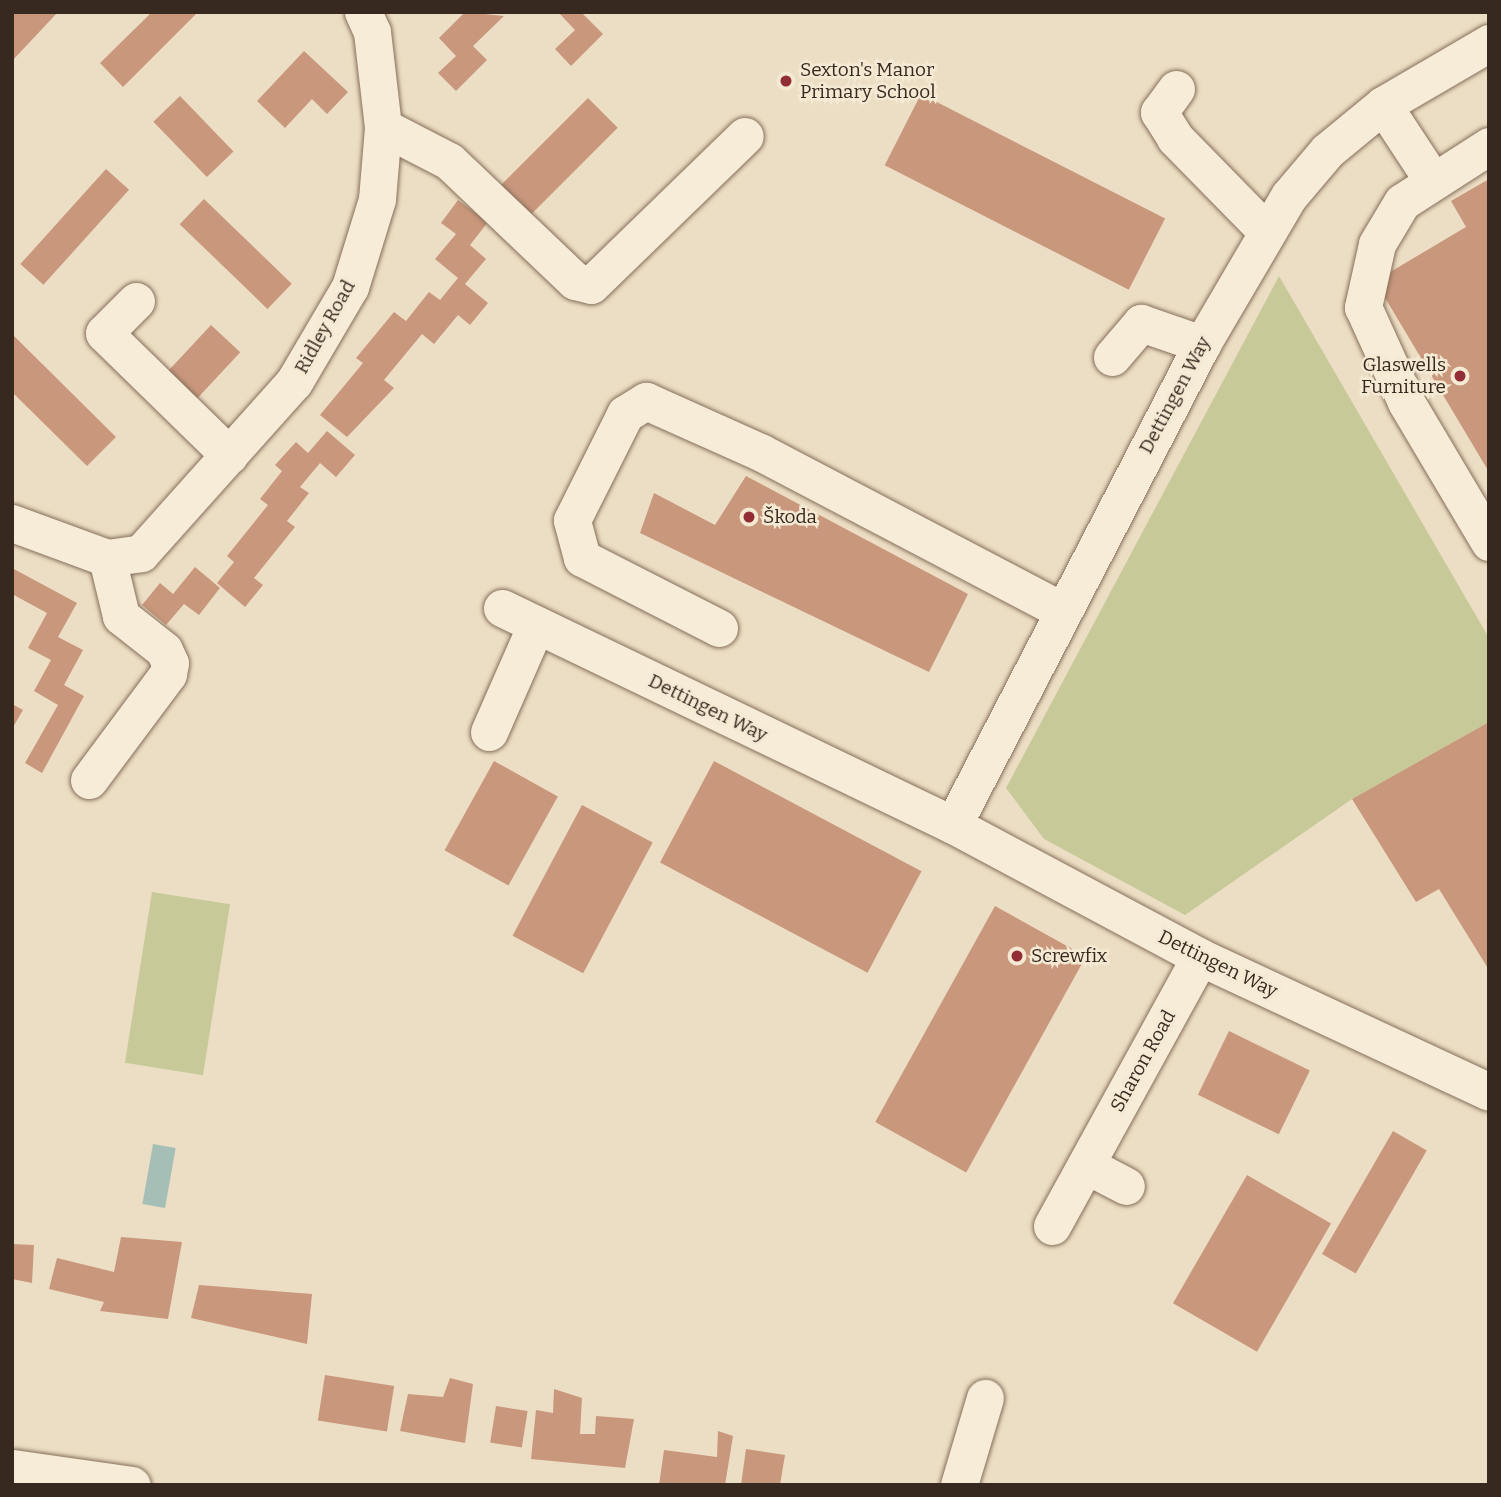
<!DOCTYPE html>
<meta charset="utf-8">
<style>
body{margin:0}
#map{position:relative;width:1501px;height:1497px;overflow:hidden;background:#ecdec4;font-family:Bitter,serif}
div>[style]{position:absolute}
.green>*{inset:0;background:#c7ca98;transform-origin:0 0}
.water>*{inset:0;background:#a6bfb6;transform-origin:0 0}
.building>*{inset:0;background:#c9977c;transform-origin:0 0}
.roads{filter:drop-shadow(0 0 2px #866f5b) drop-shadow(0 0 2px #866f5b)}
.minor>*{height:37px;margin:-18.5px;padding:0 18.5px;transform-origin:18.5px;border-radius:18.5px;background:#f7ecd7}
.dots>*{width:19px;height:19px;translate:-50% -50%;box-sizing:border-box;border:4px solid #f4e9d3;border-radius:50%}
span{translate:-50% -50%;white-space:nowrap;text-align:center;line-height:1.15;-webkit-text-stroke:5px #f4e9d3;paint-order:stroke}
.poi-label{font-size:19px;color:#37291f}
.left{translate:0 -50%;text-align:left}
.right{translate:-100% -50%;text-align:right}
.street-label{font-size:19px;color:#37291f}
.frame{position:absolute;inset:0;border:14px solid #37291f;pointer-events:none}
</style>
<div id="map">
<div class="green">
<div style="clip-path:polygon(1279px 276px,1489px 638px,1489px 722px,1352px 799px,1185px 915px,1044px 839px,1006px 788px)"></div>
<div style="left:152px;top:892px;width:79px;height:173px;rotate:9deg"></div>
</div>
<div class="water">
<div style="left:153px;top:1144px;width:23px;height:61px;rotate:10deg"></div>
</div>
<div class="building">
<div style="clip-path:polygon(12px 12px,58px 12px,12px 61px)"></div>
<div style="clip-path:polygon(152px 12px,198px 12px,123px 87px,100px 63px)"></div>
<div style="clip-path:polygon(465px 12px,504px 16px,473px 46px,487px 60px,456px 91px,438px 73px,456px 56px,439px 38px)"></div>
<div style="clip-path:polygon(558px 12px,581px 12px,603px 34px,571px 66px,555px 49px,575px 30px)"></div>
<div style="clip-path:polygon(304px 51px,348px 92px,327px 114px,312px 99px,285px 128px,257px 101px)"></div>
<div style="left:921px;top:94px;width:274px;height:80px;rotate:27deg"></div>
<div style="left:180px;top:96px;width:77px;height:37px;rotate:46deg"></div>
<div style="left:588px;top:98px;width:42px;height:124px;rotate:45deg"></div>
<div style="left:106px;top:169px;width:31px;height:128px;rotate:42deg"></div>
<div style="clip-path:polygon(1489px 179px,1489px 472px,1375px 281px,1466px 227px,1451px 201px)"></div>
<div style="left:204px;top:199px;width:122px;height:35px;rotate:44deg"></div>
<div style="clip-path:polygon(458px 200px,488px 222px,470px 245px,486px 259px,465px 284px,488px 303px,470px 325px,458px 315px,434px 344px,422px 334px,384px 380px,394px 388px,347px 437px,320px 415px,363px 363px,356px 358px,394px 312px,406px 321px,429px 292px,440px 300px,458px 278px,435px 259px,456px 234px,441px 223px)"></div>
<div style="left:211px;top:325px;width:40px;height:69px;rotate:43deg"></div>
<div style="clip-path:polygon(12px 334px,116px 437px,87px 466px,12px 392px)"></div>
<div style="clip-path:polygon(327px 431px,355px 455px,336px 477px,320px 463px,300px 487px,309px 493px,287px 521px,295px 527px,254px 578px,263px 585px,245px 607px,217px 583px,234px 562px,227px 556px,268px 505px,260px 499px,282px 471px,275px 465px,296px 442px,308px 453px)"></div>
<div style="clip-path:polygon(746px 476px,968px 594px,929px 672px,640px 533px,654px 493px,715px 525px)"></div>
<div style="clip-path:polygon(195px 567px,220px 588px,199px 615px,184px 604px,166px 625px,142px 605px,160px 583px,173px 594px)"></div>
<div style="clip-path:polygon(12px 568px,77px 603px,58px 637px,83px 650px,64px 685px,84px 696px,42px 773px,25px 763px,58px 705px,34px 691px,51px 660px,28px 648px,47px 613px,12px 594px)"></div>
<div style="clip-path:polygon(12px 704px,23px 710px,12px 729px)"></div>
<div style="clip-path:polygon(1489px 722px,1489px 970px,1439px 889px,1416px 902px,1352px 799px)"></div>
<div style="left:494px;top:761px;width:73px;height:102px;rotate:29deg"></div>
<div style="left:714px;top:761px;width:235px;height:115px;rotate:28deg"></div>
<div style="left:582px;top:805px;width:80px;height:148px;rotate:28deg"></div>
<div style="left:995px;top:906px;width:104px;height:247px;rotate:29deg"></div>
<div style="left:1229px;top:1031px;width:90px;height:71px;rotate:26deg"></div>
<div style="left:1393px;top:1131px;width:39px;height:142px;rotate:30deg"></div>
<div style="left:1247px;top:1175px;width:97px;height:148px;rotate:30deg"></div>
<div style="clip-path:polygon(121px 1237px,182px 1242px,168px 1319px,100px 1311px,104px 1302px,49px 1289px,57px 1258px,114px 1272px)"></div>
<div style="clip-path:polygon(12px 1244px,34px 1245px,32px 1283px,12px 1279px)"></div>
<div style="clip-path:polygon(199px 1285px,312px 1294px,307px 1344px,191px 1318px)"></div>
<div style="left:325px;top:1375px;width:70px;height:46px;rotate:9deg"></div>
<div style="clip-path:polygon(450px 1378px,473px 1384px,465px 1443px,400px 1431px,408px 1394px,443px 1397px)"></div>
<div style="clip-path:polygon(554px 1389px,582px 1398px,580px 1434px,595px 1434px,596px 1416px,634px 1419px,625px 1468px,531px 1459px,536px 1410px,553px 1413px)"></div>
<div style="left:496px;top:1406px;width:32px;height:37px;rotate:9deg"></div>
<div style="clip-path:polygon(718px 1431px,733px 1436px,725px 1485px,659px 1485px,664px 1450px,717px 1457px)"></div>
<div style="clip-path:polygon(746px 1449px,785px 1455px,780px 1485px,741px 1485px)"></div>
</div>
<div class="roads">
<div class="minor">
<div style="left:1176px;top:89px;width:29px;rotate:126deg"></div>
<div style="left:1159px;top:112px;width:31px;rotate:58deg"></div>
<div style="left:1175px;top:138px;width:129px;rotate:45.6deg"></div>
<div style="left:1383px;top:105px;width:87px;rotate:56.7deg"></div>
<div style="left:383px;top:127px;width:74px;rotate:27.3deg"></div>
<div style="left:449px;top:161px;width:174px;rotate:43.6deg"></div>
<div style="left:575px;top:281px;width:16px;rotate:14deg"></div>
<div style="left:591px;top:285px;width:214px;rotate:-44.1deg"></div>
<div style="left:1489px;top:146px;width:103px;rotate:147.2deg"></div>
<div style="left:1402px;top:202px;width:49px;rotate:120.8deg"></div>
<div style="left:1377px;top:244px;width:65px;rotate:102.5deg"></div>
<div style="left:1363px;top:307px;width:104px;rotate:65.6deg"></div>
<div style="left:1406px;top:402px;width:163px;rotate:59.3deg"></div>
<div style="left:136px;top:301px;width:45px;rotate:135deg"></div>
<div style="left:104px;top:333px;width:175px;rotate:44.3deg"></div>
<div style="left:1112px;top:357px;width:45px;rotate:-49.5deg"></div>
<div style="left:1141px;top:323px;width:65px;rotate:19deg"></div>
<div style="left:12px;top:523px;width:101px;rotate:20.2deg"></div>
<div style="left:107px;top:558px;width:34px;rotate:-8deg"></div>
<div style="left:141px;top:553px;width:229px;rotate:-48.2deg"></div>
<div style="left:294px;top:382px;width:110px;rotate:-59.5deg"></div>
<div style="left:350px;top:287px;width:92px;rotate:-72.9deg"></div>
<div style="left:377px;top:199px;width:72px;rotate:-85.2deg"></div>
<div style="left:383px;top:127px;width:96px;rotate:-96.6deg"></div>
<div style="left:372px;top:32px;width:22px;rotate:-114deg"></div>
<div style="left:502px;top:608px;width:500px;rotate:25.69deg"></div>
<div style="left:953px;top:825px;width:280px;rotate:28.1deg"></div>
<div style="left:1200px;top:957px;width:319px;rotate:25deg"></div>
<div style="left:719px;top:628px;width:154px;rotate:-152.9deg"></div>
<div style="left:582px;top:558px;width:39px;rotate:-105deg"></div>
<div style="left:572px;top:520px;width:119px;rotate:-63.4deg"></div>
<div style="left:625px;top:414px;width:25px;rotate:-32deg"></div>
<div style="left:646px;top:401px;width:127px;rotate:24.1deg"></div>
<div style="left:762px;top:453px;width:340px;rotate:27.7deg"></div>
<div style="left:489px;top:732px;width:117px;rotate:-66.3deg"></div>
<div style="left:89px;top:780px;width:132px;rotate:-53.3deg"></div>
<div style="left:168px;top:674px;width:11px;rotate:-80deg"></div>
<div style="left:170px;top:663px;width:14px;rotate:-115deg"></div>
<div style="left:164px;top:650px;width:55px;rotate:-141.7deg"></div>
<div style="left:121px;top:616px;width:60px;rotate:-103.6deg"></div>
<div style="left:953px;top:825px;width:542px;rotate:-62.63deg"></div>
<div style="left:1202px;top:344px;width:172px;rotate:-59.6deg"></div>
<div style="left:1289px;top:196px;width:59px;rotate:-49.8deg"></div>
<div style="left:1327px;top:151px;width:72px;rotate:-39.4deg"></div>
<div style="left:1383px;top:105px;width:123px;rotate:-30.3deg"></div>
<div style="left:1086px;top:1165px;width:45px;rotate:27.7deg"></div>
<div style="left:1052px;top:1226px;width:307px;rotate:-61.2deg"></div>
<div style="left:12px;top:1468px;width:121px;rotate:8.1deg"></div>
<div style="left:959px;top:1485px;width:91px;rotate:-73.4deg"></div>
</div>
</div>
<div class="dots">
<div style="left:786px;top:81px;background:#932e34"></div>
<div style="left:1460px;top:376px;background:#932e34"></div>
<div style="left:749px;top:517px;background:#932e34"></div>
<div style="left:1017px;top:956px;background:#932e34"></div>
</div>
<div class="poi-label">
<span class="left" style="left:800px;top:81px">Sexton's Manor<br>Primary School</span>
<span class="right" style="left:1446px;top:376px">Glaswells<br>Furniture</span>
<span class="left" style="left:763px;top:517px">Škoda</span>
<span class="left" style="left:1031px;top:956px">Screwfix</span>
</div>
<div class="street-label">
<span style="left:325px;top:327px;rotate:-61deg">Ridley Road</span>
<span style="left:1175px;top:395px;rotate:-62deg">Dettingen Way</span>
<span style="left:708px;top:708px;rotate:26deg">Dettingen Way</span>
<span style="left:1218px;top:964px;rotate:26deg">Dettingen Way</span>
<span style="left:1143px;top:1061px;rotate:-61deg">Sharon Road</span>
</div>
<div class="frame"></div>
</div>
